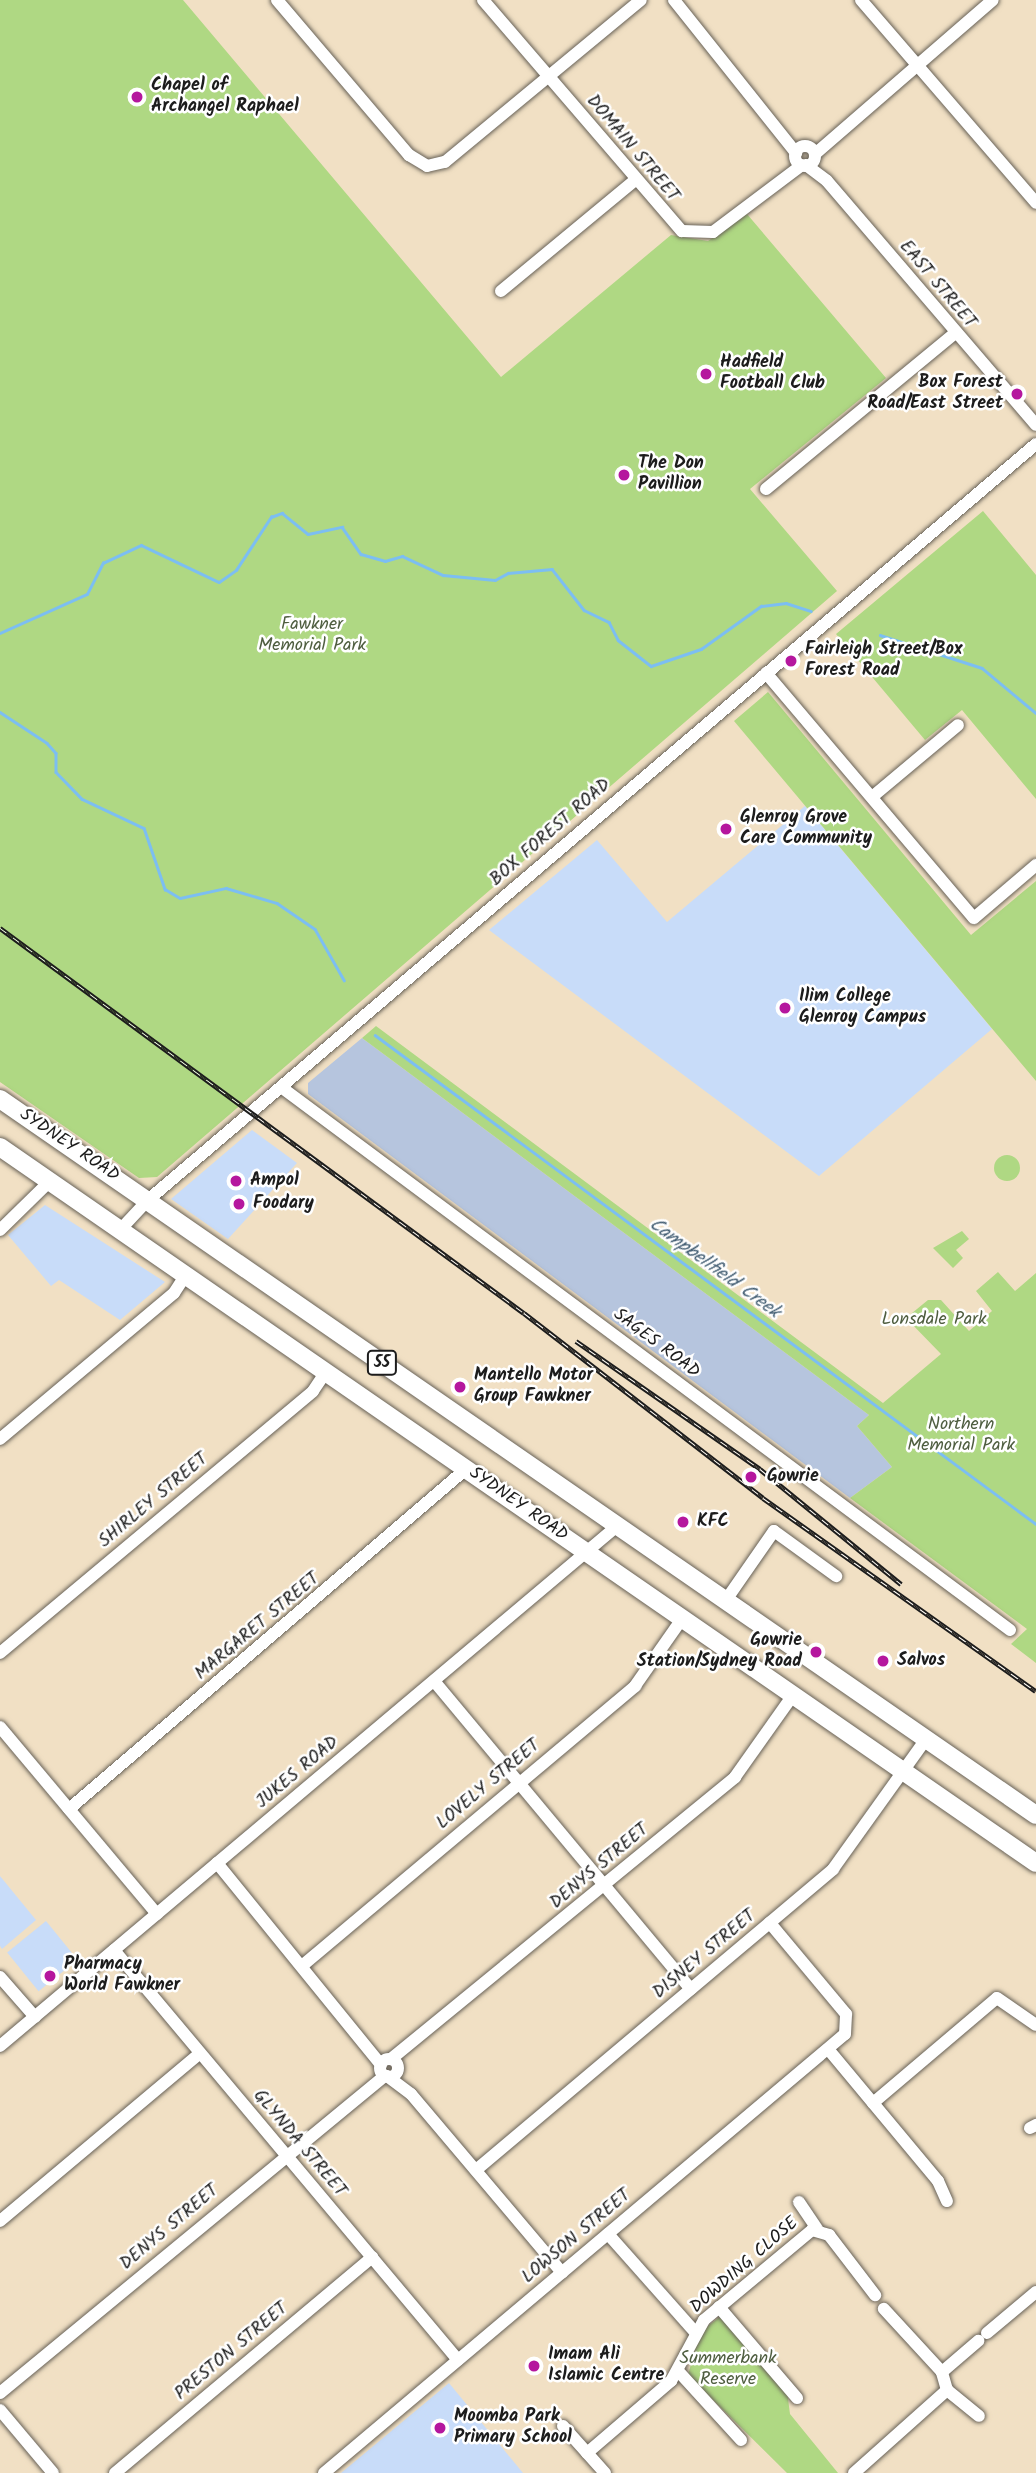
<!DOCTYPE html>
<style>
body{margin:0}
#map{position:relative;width:1036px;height:2473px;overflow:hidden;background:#f1e0c4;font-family:Kalam,sans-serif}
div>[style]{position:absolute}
.built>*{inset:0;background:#c8dcf9;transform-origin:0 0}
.industrial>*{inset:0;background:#b6c5de}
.green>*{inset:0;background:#afd883}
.round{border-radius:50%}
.stream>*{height:2.5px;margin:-1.25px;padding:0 1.25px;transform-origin:1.25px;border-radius:1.25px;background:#7cbef2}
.roads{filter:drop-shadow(0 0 2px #676157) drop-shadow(0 0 2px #676157)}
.minor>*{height:12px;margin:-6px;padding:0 6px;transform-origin:6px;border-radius:6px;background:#fff}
.minor>.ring{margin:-6px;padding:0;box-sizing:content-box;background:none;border:12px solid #fff;border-radius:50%}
.highway>*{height:18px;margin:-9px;padding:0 9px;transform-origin:9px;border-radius:9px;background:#fff}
.rail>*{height:5px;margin-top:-2.5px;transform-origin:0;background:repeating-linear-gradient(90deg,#fff 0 8px,#1c1c1c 0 16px);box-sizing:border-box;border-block:2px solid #1c1c1c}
.dots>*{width:19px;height:19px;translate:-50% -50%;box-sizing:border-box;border:4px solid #fff;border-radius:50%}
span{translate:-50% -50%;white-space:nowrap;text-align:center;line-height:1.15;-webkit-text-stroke:5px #fff;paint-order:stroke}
.shield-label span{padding:2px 5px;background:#fff;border:2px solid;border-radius:5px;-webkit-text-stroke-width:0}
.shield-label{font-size:16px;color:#1c1c1c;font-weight:700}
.poi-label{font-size:18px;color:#1c1c1c;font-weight:700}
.left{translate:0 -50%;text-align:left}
.right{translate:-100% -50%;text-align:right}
.street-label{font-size:18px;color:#1c1c1c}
.park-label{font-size:18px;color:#4f5e40}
.water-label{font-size:19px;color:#425d72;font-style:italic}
</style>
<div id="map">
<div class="built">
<div style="clip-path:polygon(805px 806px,992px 1029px,819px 1176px,489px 930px,597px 840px,667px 922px)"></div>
<div style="clip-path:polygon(252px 1130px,297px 1163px,228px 1239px,171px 1199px)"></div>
<div style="clip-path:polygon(45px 1205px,165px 1282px,120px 1320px,59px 1280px,51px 1286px,8px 1235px)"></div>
<div style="clip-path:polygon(0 1876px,36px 1920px,2px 1949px,0 1946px)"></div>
<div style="left:46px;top:1921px;width:50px;height:50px;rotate:51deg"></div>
<div style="clip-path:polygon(449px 2383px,523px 2473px,341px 2473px)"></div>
</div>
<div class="industrial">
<div style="clip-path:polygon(362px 1038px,869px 1415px,857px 1426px,892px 1467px,850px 1498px,308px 1094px,308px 1083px)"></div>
</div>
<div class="green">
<div style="clip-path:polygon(0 0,183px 0,501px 377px,671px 235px,708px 241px,747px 214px,886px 378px,750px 489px,837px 591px,157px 1177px,139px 1178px,0 1082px)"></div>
<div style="clip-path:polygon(983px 511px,1036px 575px,1036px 799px,962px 710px,925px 740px,836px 634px)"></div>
<div style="clip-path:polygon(768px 692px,971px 935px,1036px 881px,1036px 1081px,734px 721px)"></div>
<div style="clip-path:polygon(376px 1026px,883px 1403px,941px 1354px,906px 1318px,928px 1300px,941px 1300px,969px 1331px,992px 1311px,976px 1291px,998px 1272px,1015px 1291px,1036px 1273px,1036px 1663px,1011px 1644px,1027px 1629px,850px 1498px,892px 1467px,857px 1426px,869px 1415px,362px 1038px)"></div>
<div class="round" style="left:994px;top:1155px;width:26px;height:26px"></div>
<div style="clip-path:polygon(962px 1231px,969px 1239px,956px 1250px,963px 1258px,953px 1268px,933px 1248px)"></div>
<div style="clip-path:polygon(721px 2316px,787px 2391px,790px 2414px,838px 2473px,787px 2473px,688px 2375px,700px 2332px)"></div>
</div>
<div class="stream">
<div style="left:0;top:633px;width:95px;rotate:-24.1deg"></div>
<div style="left:87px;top:594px;width:35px;rotate:-63deg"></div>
<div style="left:103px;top:563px;width:42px;rotate:-25.3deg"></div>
<div style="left:141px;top:545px;width:86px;rotate:25.4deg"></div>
<div style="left:219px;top:582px;width:21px;rotate:-35deg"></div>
<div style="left:236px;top:570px;width:64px;rotate:-56.6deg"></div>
<div style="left:271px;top:517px;width:12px;rotate:-20deg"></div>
<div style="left:282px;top:513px;width:33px;rotate:39deg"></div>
<div style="left:308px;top:534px;width:35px;rotate:-12deg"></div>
<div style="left:342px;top:527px;width:33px;rotate:55deg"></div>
<div style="left:361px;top:554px;width:25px;rotate:16deg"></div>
<div style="left:385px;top:561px;width:18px;rotate:-16deg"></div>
<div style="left:402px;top:556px;width:45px;rotate:24.9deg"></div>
<div style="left:443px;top:575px;width:52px;rotate:5.5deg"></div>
<div style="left:495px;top:580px;width:15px;rotate:-28deg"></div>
<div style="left:508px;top:573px;width:44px;rotate:-5.2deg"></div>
<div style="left:552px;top:569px;width:52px;rotate:52deg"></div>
<div style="left:584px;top:610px;width:28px;rotate:26deg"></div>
<div style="left:609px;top:622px;width:20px;rotate:63deg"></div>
<div style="left:618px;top:640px;width:42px;rotate:38.2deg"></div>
<div style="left:651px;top:666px;width:53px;rotate:-18.8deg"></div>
<div style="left:701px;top:649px;width:74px;rotate:-35.6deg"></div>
<div style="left:761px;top:606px;width:25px;rotate:-7deg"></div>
<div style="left:786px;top:603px;width:26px;rotate:18deg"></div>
<div style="left:880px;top:635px;width:107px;rotate:17.9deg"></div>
<div style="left:982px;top:668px;width:70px;rotate:39.8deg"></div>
<div style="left:0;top:712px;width:56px;rotate:33.4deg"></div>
<div style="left:47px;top:743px;width:13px;rotate:48deg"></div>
<div style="left:56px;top:753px;width:19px;rotate:90deg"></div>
<div style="left:56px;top:772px;width:37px;rotate:46deg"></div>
<div style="left:82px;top:799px;width:68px;rotate:25.1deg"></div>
<div style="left:144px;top:828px;width:65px;rotate:71deg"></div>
<div style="left:165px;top:889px;width:17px;rotate:31deg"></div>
<div style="left:180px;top:898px;width:47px;rotate:-12.3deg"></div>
<div style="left:226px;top:888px;width:53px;rotate:16.4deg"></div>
<div style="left:277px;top:903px;width:46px;rotate:34.4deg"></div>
<div style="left:315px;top:929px;width:59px;rotate:60.4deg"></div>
<div style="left:375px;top:1035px;width:822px;rotate:36.49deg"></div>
</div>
<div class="roads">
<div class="minor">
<div style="left:277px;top:0;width:204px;rotate:49.6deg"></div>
<div style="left:409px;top:155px;width:21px;rotate:31deg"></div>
<div style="left:427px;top:166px;width:18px;rotate:-13deg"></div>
<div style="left:445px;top:162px;width:254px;rotate:-39.6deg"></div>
<div style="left:483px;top:0;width:305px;rotate:49.3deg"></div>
<div style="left:682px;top:231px;width:31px;rotate:2deg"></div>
<div style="left:713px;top:232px;width:111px;rotate:-37deg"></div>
<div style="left:674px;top:0;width:196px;rotate:51.4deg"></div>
<div style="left:861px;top:0;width:268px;rotate:49.2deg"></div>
<div class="ring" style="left:795px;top:146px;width:8px;height:8px"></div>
<div style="left:815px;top:154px;width:235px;rotate:-40.9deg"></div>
<div style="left:806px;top:165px;width:26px;rotate:37deg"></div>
<div style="left:827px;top:181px;width:321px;rotate:49.4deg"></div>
<div style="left:501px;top:291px;width:174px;rotate:-39.6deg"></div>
<div style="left:766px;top:489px;width:245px;rotate:-39.5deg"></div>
<div style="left:766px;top:673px;width:321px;rotate:49.7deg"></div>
<div style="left:974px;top:918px;width:82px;rotate:-40.5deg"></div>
<div style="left:872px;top:797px;width:112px;rotate:-39.9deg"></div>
<div style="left:281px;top:1087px;width:909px;rotate:36.68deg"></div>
<div style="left:0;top:1230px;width:70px;rotate:-44.4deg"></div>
<div style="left:120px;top:1230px;width:41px;rotate:-47deg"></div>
<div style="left:148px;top:1200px;width:1166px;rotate:-40.41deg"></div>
<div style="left:0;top:1439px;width:227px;rotate:-40deg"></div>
<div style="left:174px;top:1293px;width:20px;rotate:-57deg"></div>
<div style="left:726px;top:1600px;width:84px;rotate:-55.2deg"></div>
<div style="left:774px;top:1531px;width:77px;rotate:36deg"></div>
<div style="left:0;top:1653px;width:408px;rotate:-39.9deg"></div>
<div style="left:313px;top:1391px;width:23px;rotate:-56deg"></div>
<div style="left:434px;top:1681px;width:401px;rotate:50.2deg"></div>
<div style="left:0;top:1727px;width:244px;rotate:50deg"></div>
<div style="left:69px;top:1809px;width:523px;rotate:-40.58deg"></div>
<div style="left:217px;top:1863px;width:260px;rotate:50.9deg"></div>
<div style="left:114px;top:1950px;width:535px;rotate:50deg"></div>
<div style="left:303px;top:1965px;width:434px;rotate:-40deg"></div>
<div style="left:635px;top:1686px;width:82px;rotate:-55deg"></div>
<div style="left:0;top:1977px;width:53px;rotate:48.8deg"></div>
<div style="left:0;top:2046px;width:807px;rotate:-40.12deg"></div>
<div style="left:828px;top:2049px;width:172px;rotate:50.2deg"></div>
<div style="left:938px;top:2181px;width:22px;rotate:66deg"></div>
<div style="left:391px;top:2059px;width:445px;rotate:-39.3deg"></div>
<div style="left:735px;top:1777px;width:100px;rotate:-54.7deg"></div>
<div class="ring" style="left:380px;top:2059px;width:6px;height:6px"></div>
<div style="left:387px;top:2076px;width:30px;rotate:37deg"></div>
<div style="left:411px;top:2094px;width:234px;rotate:49.8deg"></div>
<div style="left:873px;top:2103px;width:162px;rotate:-40.3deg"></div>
<div style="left:997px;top:1998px;width:47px;rotate:34.7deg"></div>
<div style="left:1030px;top:2128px;width:7px;rotate:-27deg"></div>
<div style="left:476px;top:2170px;width:467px;rotate:-40.1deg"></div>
<div style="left:833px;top:1869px;width:160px;rotate:-54.4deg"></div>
<div style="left:799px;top:2202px;width:32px;rotate:56deg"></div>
<div style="left:0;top:2221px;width:261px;rotate:-40deg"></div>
<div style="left:608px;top:2234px;width:132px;rotate:48.4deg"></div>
<div style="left:719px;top:2307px;width:120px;rotate:49.4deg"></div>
<div style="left:987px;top:2333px;width:64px;rotate:-39.9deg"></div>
<div style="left:679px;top:2372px;width:92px;rotate:47.6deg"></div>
<div style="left:942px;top:2372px;width:48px;rotate:-40.7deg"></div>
<div style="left:947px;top:2390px;width:41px;rotate:39.1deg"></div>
<div style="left:0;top:2393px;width:499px;rotate:-39.5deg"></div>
<div style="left:0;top:2410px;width:82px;rotate:49.9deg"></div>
<div style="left:563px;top:2426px;width:63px;rotate:48.2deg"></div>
<div style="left:587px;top:2453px;width:111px;rotate:-40.6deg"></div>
<div style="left:671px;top:2381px;width:69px;rotate:-61.6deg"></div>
<div style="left:704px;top:2320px;width:141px;rotate:-39.8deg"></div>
<div style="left:812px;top:2230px;width:18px;rotate:16deg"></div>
<div style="left:829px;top:2235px;width:76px;rotate:52.5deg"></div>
<div style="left:115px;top:2473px;width:336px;rotate:-40deg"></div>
<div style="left:324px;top:2473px;width:681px;rotate:-40.12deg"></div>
<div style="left:845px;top:2034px;width:20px;rotate:-87deg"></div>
<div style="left:846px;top:2014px;width:119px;rotate:-129.9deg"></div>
<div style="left:854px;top:2473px;width:125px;rotate:-41.7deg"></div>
<div style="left:947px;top:2390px;width:19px;rotate:-106deg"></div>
<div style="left:942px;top:2372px;width:86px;rotate:-132.6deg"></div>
</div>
<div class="highway">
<div style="left:0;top:1099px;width:1259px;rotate:34.65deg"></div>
<div style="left:0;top:1147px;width:1259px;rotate:34.65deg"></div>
</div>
</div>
<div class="rail">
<div style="left:0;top:928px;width:650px;rotate:36.31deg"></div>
<div style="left:524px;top:1313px;width:302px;rotate:37.7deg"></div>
<div style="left:763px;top:1498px;width:334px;rotate:35.3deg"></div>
<div style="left:576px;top:1341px;width:224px;rotate:34.8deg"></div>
<div style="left:760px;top:1469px;width:182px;rotate:39.2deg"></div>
</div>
<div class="dots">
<div style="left:137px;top:97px;background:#b5179e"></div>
<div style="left:706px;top:374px;background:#b5179e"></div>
<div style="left:1017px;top:394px;background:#b5179e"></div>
<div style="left:624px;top:475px;background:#b5179e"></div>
<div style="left:791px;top:661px;background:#b5179e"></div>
<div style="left:726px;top:829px;background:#b5179e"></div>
<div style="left:785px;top:1008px;background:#b5179e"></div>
<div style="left:236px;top:1181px;background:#b5179e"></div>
<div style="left:239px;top:1204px;background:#b5179e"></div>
<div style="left:460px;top:1387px;background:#b5179e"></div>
<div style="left:751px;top:1477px;background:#b5179e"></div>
<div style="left:683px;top:1522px;background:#b5179e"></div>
<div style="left:816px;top:1652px;background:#b5179e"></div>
<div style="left:883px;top:1661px;background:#b5179e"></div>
<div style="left:50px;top:1976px;background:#b5179e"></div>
<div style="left:534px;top:2366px;background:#b5179e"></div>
<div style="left:440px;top:2428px;background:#b5179e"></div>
</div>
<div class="shield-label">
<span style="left:382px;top:1363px">55</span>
</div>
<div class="poi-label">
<span class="left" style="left:151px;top:97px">Chapel of<br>Archangel Raphael</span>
<span class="left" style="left:720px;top:374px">Hadfield<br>Football Club</span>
<span class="right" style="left:1003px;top:394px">Box Forest<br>Road/East Street</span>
<span class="left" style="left:638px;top:475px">The Don<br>Pavillion</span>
<span class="left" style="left:805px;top:661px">Fairleigh Street/Box<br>Forest Road</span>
<span class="left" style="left:740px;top:829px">Glenroy Grove<br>Care Community</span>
<span class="left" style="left:799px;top:1008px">Ilim College<br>Glenroy Campus</span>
<span class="left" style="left:250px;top:1181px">Ampol</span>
<span class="left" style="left:253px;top:1204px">Foodary</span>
<span class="left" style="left:474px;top:1387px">Mantello Motor<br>Group Fawkner</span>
<span class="left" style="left:767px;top:1477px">Gowrie</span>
<span class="left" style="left:697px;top:1522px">KFC</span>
<span class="right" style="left:802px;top:1652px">Gowrie<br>Station/Sydney Road</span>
<span class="left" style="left:897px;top:1661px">Salvos</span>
<span class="left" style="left:64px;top:1976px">Pharmacy<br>World Fawkner</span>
<span class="left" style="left:548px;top:2366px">Imam Ali<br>Islamic Centre</span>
<span class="left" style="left:454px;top:2428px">Moomba Park<br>Primary School</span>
</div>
<div class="street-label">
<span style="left:632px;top:149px;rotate:50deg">DOMAIN STREET</span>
<span style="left:937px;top:285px;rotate:50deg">EAST STREET</span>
<span style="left:551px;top:833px;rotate:-41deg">BOX FOREST ROAD</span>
<span style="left:69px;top:1146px;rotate:34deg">SYDNEY ROAD</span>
<span style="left:656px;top:1344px;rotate:37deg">SAGES ROAD</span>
<span style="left:154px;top:1501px;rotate:-40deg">SHIRLEY STREET</span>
<span style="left:518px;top:1505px;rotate:35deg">SYDNEY ROAD</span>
<span style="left:258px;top:1627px;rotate:-40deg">MARGARET STREET</span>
<span style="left:298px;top:1773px;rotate:-40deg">JUKES ROAD</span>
<span style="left:489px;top:1785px;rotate:-40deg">LOVELY STREET</span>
<span style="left:600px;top:1867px;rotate:-40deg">DENYS STREET</span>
<span style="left:705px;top:1955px;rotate:-40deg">DISNEY STREET</span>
<span style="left:299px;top:2144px;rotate:50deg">GLYNDA STREET</span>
<span style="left:170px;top:2228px;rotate:-40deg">DENYS STREET</span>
<span style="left:577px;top:2237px;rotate:-40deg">LOWSON STREET</span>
<span style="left:745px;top:2266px;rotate:-41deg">DOWDING CLOSE</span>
<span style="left:232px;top:2352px;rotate:-40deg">PRESTON STREET</span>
</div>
<div class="park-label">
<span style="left:312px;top:636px">Fawkner<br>Memorial Park</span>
<span style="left:934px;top:1320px">Lonsdale Park</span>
<span style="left:961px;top:1436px">Northern<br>Memorial Park</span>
<span style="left:728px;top:2370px">Summerbank<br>Reserve</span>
</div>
<div class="water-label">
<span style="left:714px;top:1269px;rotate:36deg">Campbellfield Creek</span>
</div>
</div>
